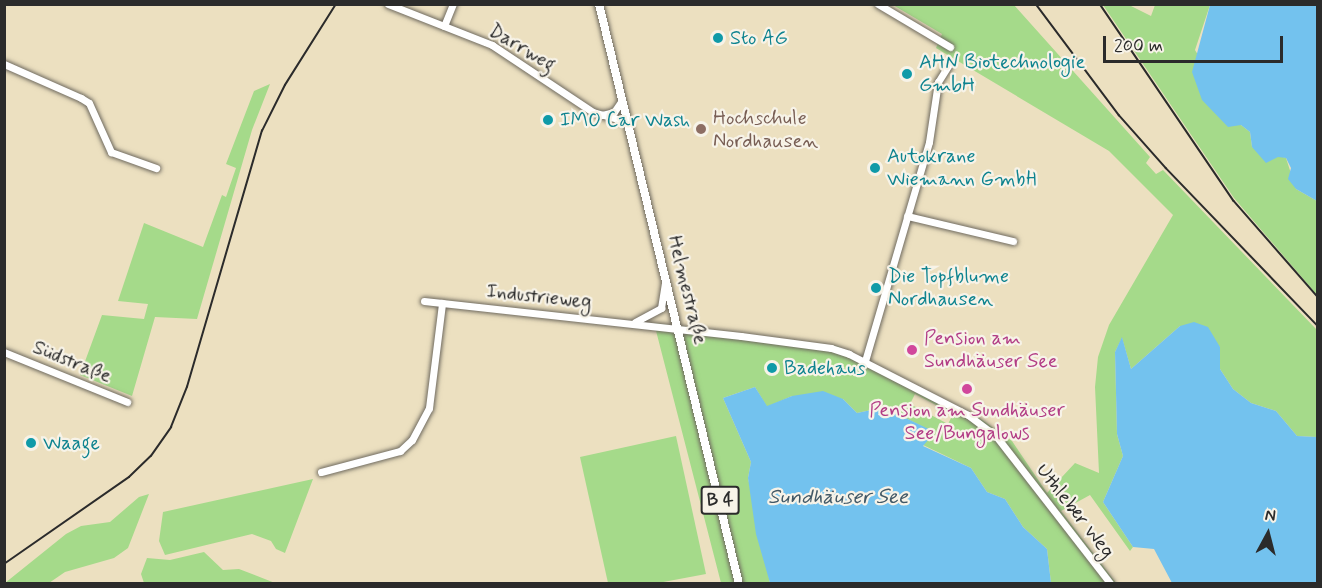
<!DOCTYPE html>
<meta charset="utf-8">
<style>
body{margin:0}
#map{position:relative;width:1322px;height:588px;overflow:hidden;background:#ece0c0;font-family:Mynerve,sans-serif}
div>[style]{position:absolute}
.green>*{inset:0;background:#a5da8a}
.water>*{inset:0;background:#73c2ee}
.roads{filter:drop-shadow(0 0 2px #6f6a5f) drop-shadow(0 0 2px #6f6a5f)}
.minor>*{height:7px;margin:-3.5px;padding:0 3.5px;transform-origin:3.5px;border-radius:3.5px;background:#fff}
.major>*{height:8px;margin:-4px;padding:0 4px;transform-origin:4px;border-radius:4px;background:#fff}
.rail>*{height:1.5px;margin:-0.75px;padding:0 0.75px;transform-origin:0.75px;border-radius:0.75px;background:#2b2b2b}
.dots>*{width:16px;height:16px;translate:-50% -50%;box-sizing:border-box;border:3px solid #f7f3e8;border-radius:50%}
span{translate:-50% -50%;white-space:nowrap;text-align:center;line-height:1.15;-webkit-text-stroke:4.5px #f7f3e8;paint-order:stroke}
.shield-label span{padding:2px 4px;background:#f7f3e8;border:2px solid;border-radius:4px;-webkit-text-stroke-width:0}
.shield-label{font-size:18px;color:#2b2b2b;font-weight:700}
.culture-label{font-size:20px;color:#0d838f}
.left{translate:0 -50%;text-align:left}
.street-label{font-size:20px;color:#2b2b2b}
.education-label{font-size:20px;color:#785e54}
.hotel-label{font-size:20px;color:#b23c85}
.water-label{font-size:21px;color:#415866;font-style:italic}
.frame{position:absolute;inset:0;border:6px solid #2b2b2b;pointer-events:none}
.north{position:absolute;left:1238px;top:504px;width:60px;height:60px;-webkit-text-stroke:4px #f7f3e8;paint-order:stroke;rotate:7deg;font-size:16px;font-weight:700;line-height:24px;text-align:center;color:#2b2b2b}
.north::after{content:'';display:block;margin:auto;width:21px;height:27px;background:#2b2b2b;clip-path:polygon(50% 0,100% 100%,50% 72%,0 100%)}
.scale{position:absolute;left:1103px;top:36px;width:180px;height:27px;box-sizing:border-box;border:3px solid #2b2b2b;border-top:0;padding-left:8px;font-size:18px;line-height:21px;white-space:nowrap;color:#2b2b2b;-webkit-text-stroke:4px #f7f3e8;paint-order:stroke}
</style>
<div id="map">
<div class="green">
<div style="clip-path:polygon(evenodd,893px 5px,1014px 5px,1150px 157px,1146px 163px,1156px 174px,1163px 170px,1317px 330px,1317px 437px,1297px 436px,1276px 411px,1251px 403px,1233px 389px,1220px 369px,1220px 347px,1180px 326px,1131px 369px,1122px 338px,1115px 352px,1117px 434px,1123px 456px,1103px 502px,1133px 547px,1130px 551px,1090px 495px,1061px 511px,1116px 583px,1051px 583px,1047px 549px,1023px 527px,1005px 499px,987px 492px,971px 468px,923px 445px,934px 432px,893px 412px,876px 409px,857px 413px,843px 399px,792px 396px,767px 407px,755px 387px,723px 398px,751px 462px,748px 478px,770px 583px,721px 583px,654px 323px,837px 346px,975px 415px,1012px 441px,1047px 493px,1075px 463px,1099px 473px,1095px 387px,1098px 357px,1109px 325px,1173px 215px,1109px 151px,936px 48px,942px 34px,893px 5px,915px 394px,953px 414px,948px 424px,910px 404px,915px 394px)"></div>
<div style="clip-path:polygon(1103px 5px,1129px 5px,1151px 16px,1155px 5px,1210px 5px,1195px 50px,1241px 125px,1250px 132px,1252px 147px,1286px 158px,1296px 189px,1317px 201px,1317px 295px,1234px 198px)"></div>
<div style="clip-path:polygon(270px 84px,252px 130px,197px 319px,155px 317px,132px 396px,80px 375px,102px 315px,144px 319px,148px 304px,118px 301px,144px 223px,203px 247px,222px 195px,226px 197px,236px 168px,226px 164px,254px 91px)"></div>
<div style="clip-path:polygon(676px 436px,706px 574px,658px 583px,608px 583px,580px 457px)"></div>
<div style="clip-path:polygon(313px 479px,285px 553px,276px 549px,271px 541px,252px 534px,165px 555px,159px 541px,163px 512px)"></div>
<div style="clip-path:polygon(149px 494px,128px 548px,114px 558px,65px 572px,49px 583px,5px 583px,66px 534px,81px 526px,110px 522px,139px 497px)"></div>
<div style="clip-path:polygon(204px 552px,223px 570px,239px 569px,275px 583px,144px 583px,141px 574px,147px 558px,170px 560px)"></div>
</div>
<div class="water">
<div style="clip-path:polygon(1210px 5px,1317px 5px,1317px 201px,1296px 189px,1288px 179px,1291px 168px,1286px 158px,1278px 157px,1266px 163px,1252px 147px,1250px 132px,1241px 125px,1228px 127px,1202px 100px,1192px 72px)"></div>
<div style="clip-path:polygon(1194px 322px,1208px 327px,1220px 347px,1220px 369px,1233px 389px,1251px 403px,1276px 411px,1297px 436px,1317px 437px,1317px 583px,1172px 583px,1154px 549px,1133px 547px,1103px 502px,1123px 456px,1117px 434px,1115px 352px,1122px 337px,1131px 369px,1180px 326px)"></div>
<div style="clip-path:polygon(755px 387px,767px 406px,792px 396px,823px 391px,843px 399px,857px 413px,876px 409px,893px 412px,935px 432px,923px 446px,971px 468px,987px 492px,1005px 499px,1023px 527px,1047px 549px,1051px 583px,770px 583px,756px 534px,748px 478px,751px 462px,723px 398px)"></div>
</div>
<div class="roads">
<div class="minor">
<div style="left:388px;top:4px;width:112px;rotate:21.5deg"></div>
<div style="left:492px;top:45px;width:121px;rotate:33.6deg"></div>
<div style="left:593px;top:112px;width:36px;rotate:16deg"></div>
<div style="left:878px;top:4px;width:84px;rotate:30.8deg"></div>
<div style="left:444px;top:26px;width:24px;rotate:-68deg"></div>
<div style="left:4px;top:64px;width:84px;rotate:23.8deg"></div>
<div style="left:81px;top:98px;width:9px;rotate:32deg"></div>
<div style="left:89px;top:103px;width:54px;rotate:65.8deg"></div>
<div style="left:111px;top:152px;width:48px;rotate:19.6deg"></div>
<div style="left:602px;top:115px;width:12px;rotate:-14deg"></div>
<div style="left:614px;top:112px;width:14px;rotate:-56deg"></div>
<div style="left:907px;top:216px;width:109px;rotate:13.3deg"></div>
<div style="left:424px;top:301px;width:319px;rotate:6.3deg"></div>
<div style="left:741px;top:336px;width:91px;rotate:7.6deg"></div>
<div style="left:831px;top:348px;width:19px;rotate:18deg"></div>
<div style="left:849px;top:354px;width:134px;rotate:27.1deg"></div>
<div style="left:968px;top:415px;width:35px;rotate:37deg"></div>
<div style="left:996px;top:436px;width:187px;rotate:52.2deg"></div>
<div style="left:635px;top:322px;width:30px;rotate:-28deg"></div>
<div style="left:661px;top:308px;width:24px;rotate:-81deg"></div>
<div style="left:4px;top:352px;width:133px;rotate:22.1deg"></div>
<div style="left:865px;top:361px;width:228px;rotate:-73.7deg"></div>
<div style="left:929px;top:142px;width:61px;rotate:-81.5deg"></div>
<div style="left:938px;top:82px;width:19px;rotate:-58deg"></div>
<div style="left:321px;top:472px;width:82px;rotate:-14.9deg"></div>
<div style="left:400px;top:451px;width:16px;rotate:-43deg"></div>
<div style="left:412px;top:440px;width:36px;rotate:-62deg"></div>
<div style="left:429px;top:408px;width:106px;rotate:-82.9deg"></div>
</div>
<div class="major">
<div style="left:599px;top:4px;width:597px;rotate:76.43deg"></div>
</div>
</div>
<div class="rail">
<div style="left:1036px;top:4px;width:139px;rotate:53.2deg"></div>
<div style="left:1119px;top:115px;width:71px;rotate:48.4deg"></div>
<div style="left:1166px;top:168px;width:219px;rotate:46.1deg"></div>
<div style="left:1100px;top:4px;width:238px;rotate:55.8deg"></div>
<div style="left:1234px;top:201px;width:128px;rotate:48.8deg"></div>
<div style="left:4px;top:564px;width:152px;rotate:-34.8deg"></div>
<div style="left:129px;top:477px;width:30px;rotate:-44deg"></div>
<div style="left:151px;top:456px;width:35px;rotate:-55deg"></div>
<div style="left:171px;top:427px;width:43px;rotate:-68.2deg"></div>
<div style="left:187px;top:387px;width:267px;rotate:-73.7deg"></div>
<div style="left:262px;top:131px;width:51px;rotate:-63.4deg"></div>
<div style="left:285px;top:85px;width:96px;rotate:-57.8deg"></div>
</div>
<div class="dots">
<div style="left:718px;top:38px;background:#0f9aa8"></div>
<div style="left:907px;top:74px;background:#0f9aa8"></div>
<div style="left:548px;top:120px;background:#0f9aa8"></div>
<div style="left:701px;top:129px;background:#8d6e63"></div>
<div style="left:875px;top:168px;background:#0f9aa8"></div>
<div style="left:876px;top:288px;background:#0f9aa8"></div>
<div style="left:912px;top:350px;background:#d1479c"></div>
<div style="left:772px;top:368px;background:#0f9aa8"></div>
<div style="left:967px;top:389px;background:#d1479c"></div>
<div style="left:31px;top:443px;background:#0f9aa8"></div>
</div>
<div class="shield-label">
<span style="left:720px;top:500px">B 4</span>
</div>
<div class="culture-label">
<span class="left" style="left:730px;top:38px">Sto AG</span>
<span class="left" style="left:919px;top:74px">AHN Biotechnologie<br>GmbH</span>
<span class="left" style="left:560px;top:120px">IMO Car Wash</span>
<span class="left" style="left:887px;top:168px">Autokrane<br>Wiemann GmbH</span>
<span class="left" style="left:888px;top:288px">Die Topfblume<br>Nordhausen</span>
<span class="left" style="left:784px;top:368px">Badehaus</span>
<span class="left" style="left:43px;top:443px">Waage</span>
</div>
<div class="street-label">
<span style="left:522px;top:48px;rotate:31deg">Darrweg</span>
<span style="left:687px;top:290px;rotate:76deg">Helmestraße</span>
<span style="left:539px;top:297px;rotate:6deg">Industrieweg</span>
<span style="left:72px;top:362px;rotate:22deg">Südstraße</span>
<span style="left:1075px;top:511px;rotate:52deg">Uthleber Weg</span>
</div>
<div class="education-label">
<span class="left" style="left:713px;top:130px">Hochschule<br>Nordhausen</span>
</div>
<div class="hotel-label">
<span class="left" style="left:924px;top:350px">Pension am<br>Sundhäuser See</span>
<span style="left:967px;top:422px">Pension am Sundhäuser<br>See/Bungalows</span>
</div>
<div class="water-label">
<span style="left:838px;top:497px">Sundhäuser See</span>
</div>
<div class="frame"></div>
<div class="north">N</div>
<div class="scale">200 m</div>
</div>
